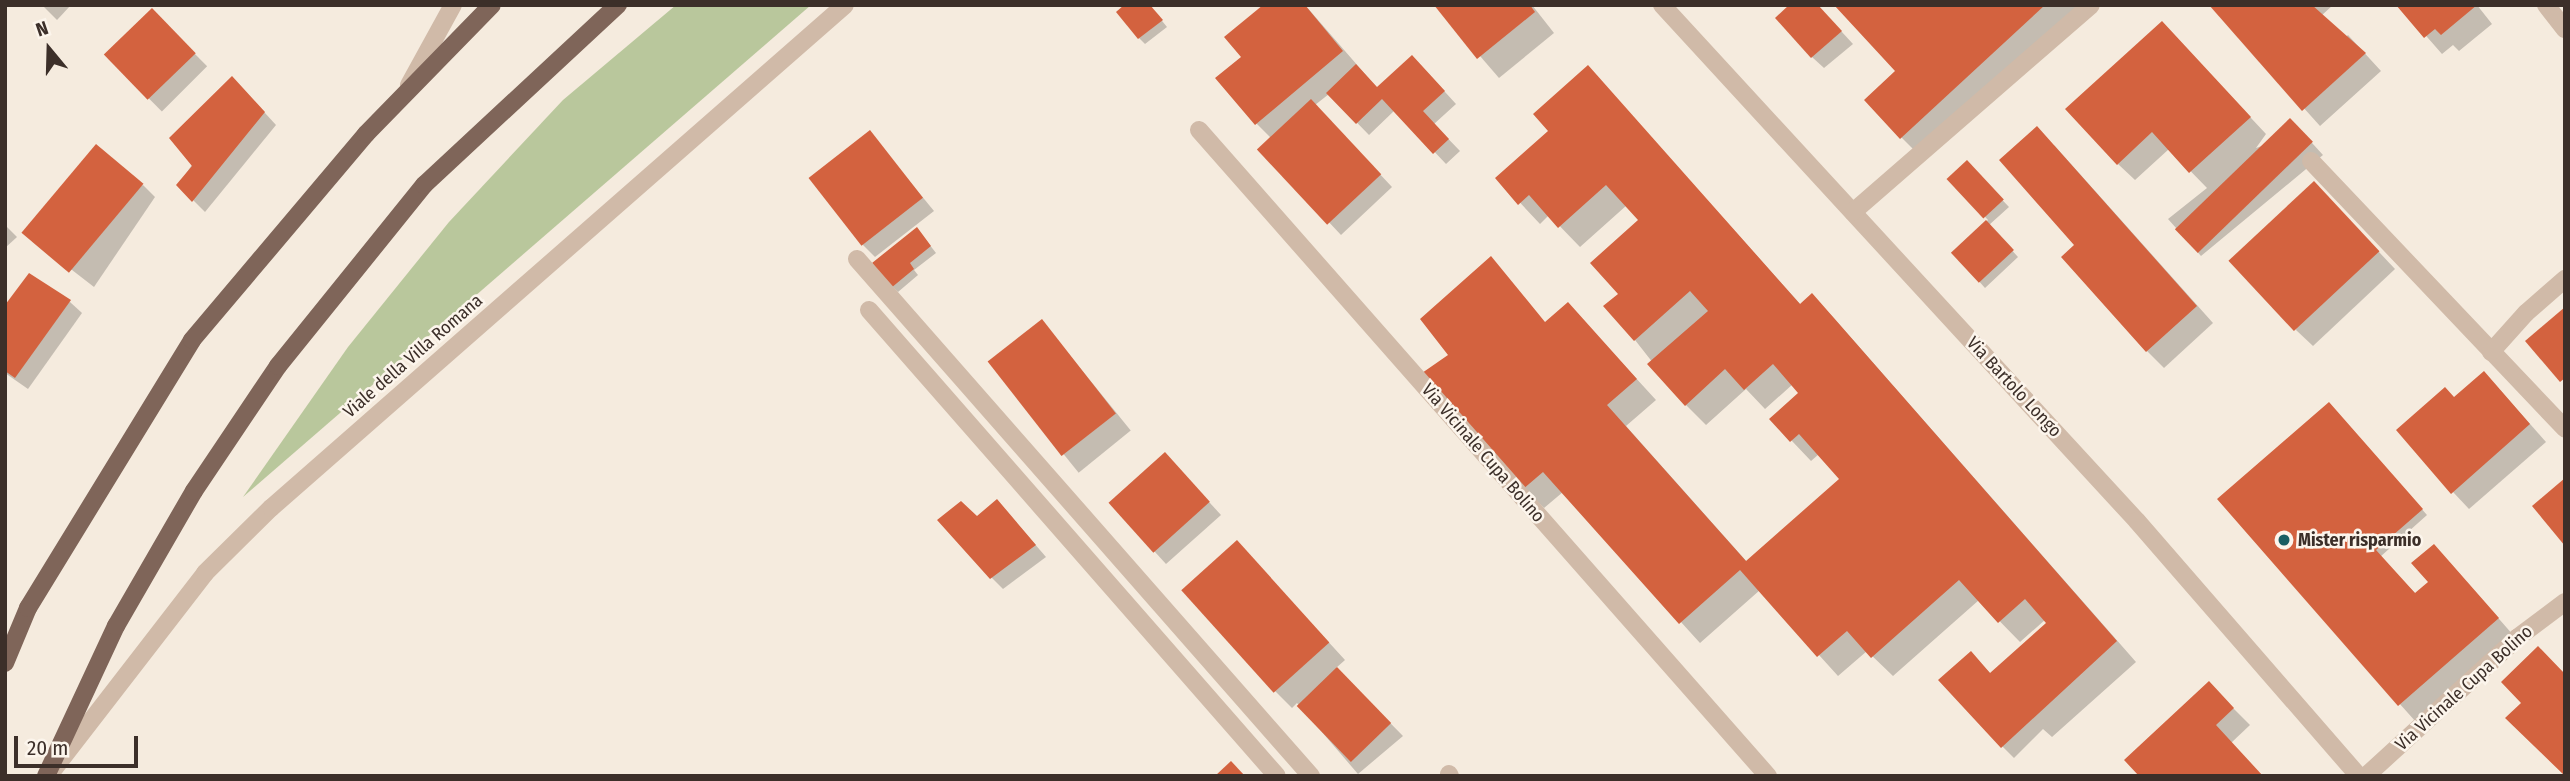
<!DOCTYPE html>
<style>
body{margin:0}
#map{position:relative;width:2570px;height:781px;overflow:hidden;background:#f5ebde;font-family:"Fira Sans Condensed",sans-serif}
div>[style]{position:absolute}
.green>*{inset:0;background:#b9c79c}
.shadow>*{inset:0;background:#0003;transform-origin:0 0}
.building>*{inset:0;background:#d3623f;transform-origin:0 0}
.minor>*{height:18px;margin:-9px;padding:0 9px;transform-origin:9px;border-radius:9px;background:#d0baa8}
.major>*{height:18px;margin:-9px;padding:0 9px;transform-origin:9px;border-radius:9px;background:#7f6559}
.dots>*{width:19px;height:19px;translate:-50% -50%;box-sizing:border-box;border:4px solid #fcf5ec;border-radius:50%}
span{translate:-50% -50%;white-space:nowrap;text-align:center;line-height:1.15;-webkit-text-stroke:5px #fcf5ec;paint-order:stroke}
.street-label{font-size:18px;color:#3c2f29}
.poi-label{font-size:18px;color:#3c2f29;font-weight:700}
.left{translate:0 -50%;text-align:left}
.frame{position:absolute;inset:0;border:7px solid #3c2f29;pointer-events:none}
.north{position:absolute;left:14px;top:14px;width:70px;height:70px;-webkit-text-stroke:5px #fcf5ec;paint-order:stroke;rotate:341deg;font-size:19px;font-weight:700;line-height:28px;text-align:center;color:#3c2f29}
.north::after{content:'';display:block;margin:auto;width:24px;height:32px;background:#3c2f29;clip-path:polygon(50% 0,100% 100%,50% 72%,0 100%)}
.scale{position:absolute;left:14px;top:736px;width:124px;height:32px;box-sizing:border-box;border:4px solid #3c2f29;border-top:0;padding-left:9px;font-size:21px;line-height:24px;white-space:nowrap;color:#3c2f29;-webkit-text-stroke:5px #fcf5ec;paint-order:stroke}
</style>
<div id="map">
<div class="green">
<div style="clip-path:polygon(676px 5px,811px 5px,243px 497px,348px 347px,449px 222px,563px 100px)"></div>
</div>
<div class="shadow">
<div style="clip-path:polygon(42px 5px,71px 5px,57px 20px)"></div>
<div style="clip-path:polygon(1149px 5px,1167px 27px,1145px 44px,1139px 38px)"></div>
<div style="clip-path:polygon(1265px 5px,1305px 5px,1378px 89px,1424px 69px,1456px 104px,1434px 124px,1460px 151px,1446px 164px,1395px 110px,1369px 135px,1329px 94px,1315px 105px,1392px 187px,1341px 235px,1260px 149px,1271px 138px,1256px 123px,1243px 57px)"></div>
<div style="clip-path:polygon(1436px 5px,1532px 5px,1554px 33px,1499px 78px)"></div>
<div style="clip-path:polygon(1817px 5px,1853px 44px,1824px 68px,1812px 57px)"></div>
<div style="clip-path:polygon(1836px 5px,2080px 5px,1918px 154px,1901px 137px,1897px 72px)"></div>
<div style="clip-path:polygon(2211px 5px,2333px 5px,2321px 16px,2344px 39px,2348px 35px,2381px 71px,2320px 126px)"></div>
<div style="clip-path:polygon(2399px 5px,2477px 5px,2492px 24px,2459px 51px,2453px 45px,2442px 54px)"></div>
<div style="left:152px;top:11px;width:78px;height:64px;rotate:45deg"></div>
<div style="clip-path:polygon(2178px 40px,2266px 134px,2256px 148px,2302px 132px,2323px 155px,2201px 256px,2168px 219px,2207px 188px,2169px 149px,2135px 180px,2118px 164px)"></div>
<div style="clip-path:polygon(1588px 67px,1801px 305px,1812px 296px,1832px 316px,2136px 662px,2052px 737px,2043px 729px,2014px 758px,2002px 746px,1971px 653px,1991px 674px,2049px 623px,2046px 619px,2020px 642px,1979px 600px,1893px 676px,1867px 651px,1838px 676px,1760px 590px,1700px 643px,1563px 492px,1544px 508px,1524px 488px,1545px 324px,1568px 304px,1656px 400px,1626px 426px,1748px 563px,1841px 479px,1819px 454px,1811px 461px,1771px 419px,1800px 393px,1793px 384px,1765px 409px,1746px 389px,1706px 425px,1686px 405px,1635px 340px,1620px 294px,1640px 220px,1627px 205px,1580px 247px,1549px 215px,1540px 224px,1497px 178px,1551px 131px)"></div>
<div style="clip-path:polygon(244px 90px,276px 125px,205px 212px,178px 185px)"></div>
<div style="clip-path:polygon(870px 133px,934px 211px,875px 257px,863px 245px)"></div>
<div style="clip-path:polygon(2054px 145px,2213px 323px,2164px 368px,2147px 351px,2077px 245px)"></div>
<div style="clip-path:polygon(1967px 163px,2009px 207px,1989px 225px,2018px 257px,1985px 288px,1953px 252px,1988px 220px,1950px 179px)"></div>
<div style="clip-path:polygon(143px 185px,155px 197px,94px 287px,32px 239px)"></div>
<div style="clip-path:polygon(2330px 200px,2395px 269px,2313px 346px,2296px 330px)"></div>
<div style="clip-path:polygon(5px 225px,17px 237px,5px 248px)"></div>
<div style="clip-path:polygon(922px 235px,936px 253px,914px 270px,918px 275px,898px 292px,892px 286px)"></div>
<div style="clip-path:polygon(70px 302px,82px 313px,28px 389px,5px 373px,5px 307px)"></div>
<div style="left:1042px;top:321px;width:141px;height:67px;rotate:51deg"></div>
<div style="clip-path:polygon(2500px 390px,2546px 442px,2469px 509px,2453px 492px,2455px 399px)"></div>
<div style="clip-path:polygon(2335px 410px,2427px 515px,2380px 557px,2416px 594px,2450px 563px,2514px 636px,2416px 722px,2312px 606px)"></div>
<div style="clip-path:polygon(1177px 467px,1221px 515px,1166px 564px,1111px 504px)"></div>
<div style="clip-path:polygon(1008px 513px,1046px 557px,1003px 589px,991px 577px,977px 518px)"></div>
<div style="clip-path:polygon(1237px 542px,1345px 660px,1336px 668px,1403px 736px,1358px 774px,1297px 703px,1292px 708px,1275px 691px)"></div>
<div style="clip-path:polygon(2209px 684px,2250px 725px,2231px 743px,2141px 776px)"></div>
</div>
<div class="building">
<div style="clip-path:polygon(1124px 5px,1150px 5px,1163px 20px,1138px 39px,1116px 12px)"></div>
<div style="clip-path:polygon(1263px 5px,1305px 5px,1343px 51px,1255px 125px,1215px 78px,1241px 57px,1224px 37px)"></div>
<div style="clip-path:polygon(1434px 5px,1530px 5px,1535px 12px,1477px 59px)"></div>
<div style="clip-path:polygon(1789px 5px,1818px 5px,1842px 31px,1811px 58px,1775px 18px)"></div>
<div style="clip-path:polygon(1834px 5px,2045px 5px,1900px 139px,1864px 100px,1895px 71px)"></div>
<div style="clip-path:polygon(2209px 5px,2312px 5px,2366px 53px,2302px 111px)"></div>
<div style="clip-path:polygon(2396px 5px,2477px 5px,2441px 35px,2435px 29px,2424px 38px)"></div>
<div style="left:152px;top:8px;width:63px;height:67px;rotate:46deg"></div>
<div style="clip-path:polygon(2162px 21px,2251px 117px,2189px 173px,2152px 132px,2117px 165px,2065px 109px)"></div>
<div style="clip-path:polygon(1412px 55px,1445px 91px,1423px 111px,1449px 139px,1433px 154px,1382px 99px,1356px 124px,1326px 93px,1356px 64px,1377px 87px)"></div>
<div style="clip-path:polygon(1588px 65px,1800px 304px,1812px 293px,2117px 641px,2001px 748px,1938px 680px,1971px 651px,1990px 673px,2046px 623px,2025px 599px,1998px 623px,1959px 580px,1871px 658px,1847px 631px,1817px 657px,1740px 570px,1679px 624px,1543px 472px,1523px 489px,1422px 373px,1448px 355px,1420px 319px,1491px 256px,1545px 322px,1568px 302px,1637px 379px,1607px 405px,1746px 561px,1839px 479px,1799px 434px,1790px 442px,1769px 419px,1798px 393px,1773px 364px,1744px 390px,1725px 369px,1685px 406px,1647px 364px,1708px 311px,1690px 291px,1634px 341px,1603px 306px,1618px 294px,1590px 263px,1638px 220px,1606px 185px,1558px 228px,1529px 195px,1518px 205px,1495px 178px,1548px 131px,1533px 114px)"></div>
<div style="clip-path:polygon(232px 76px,265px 112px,192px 202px,176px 185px,192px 166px,169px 138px)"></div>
<div style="left:1311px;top:99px;width:103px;height:74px;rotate:47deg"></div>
<div style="left:2290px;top:118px;width:33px;height:160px;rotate:46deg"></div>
<div style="clip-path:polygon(2037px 126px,2197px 306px,2146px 352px,2061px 257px,2074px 245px,1999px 160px)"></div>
<div style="left:870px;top:130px;width:86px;height:78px;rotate:52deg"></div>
<div style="left:96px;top:144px;width:62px;height:116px;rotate:40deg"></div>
<div style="left:1967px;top:160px;width:54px;height:28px;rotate:47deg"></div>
<div style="left:2314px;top:181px;width:96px;height:117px;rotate:47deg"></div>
<div style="left:1986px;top:220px;width:41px;height:48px;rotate:47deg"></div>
<div style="clip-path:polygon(917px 227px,931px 246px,910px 263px,914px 269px,891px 288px,872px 263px)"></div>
<div style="clip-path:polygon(29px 273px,71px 300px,15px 378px,5px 371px,5px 305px)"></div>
<div style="clip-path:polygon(2565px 307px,2565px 378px,2560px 382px,2525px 341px)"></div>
<div style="left:1042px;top:319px;width:120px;height:69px;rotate:52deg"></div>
<div style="clip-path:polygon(2484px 371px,2530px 424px,2451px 494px,2396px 430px,2445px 387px,2454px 397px)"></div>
<div style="clip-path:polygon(2329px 402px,2423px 509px,2376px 550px,2415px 593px,2428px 582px,2411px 563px,2434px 544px,2499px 618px,2398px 706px,2217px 499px)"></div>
<div style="left:1165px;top:452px;width:67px;height:76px;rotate:48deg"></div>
<div style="clip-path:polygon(2565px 478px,2565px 546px,2532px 506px)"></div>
<div style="clip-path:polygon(997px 499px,1036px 545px,990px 579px,937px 520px,961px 501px,977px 516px)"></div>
<div style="left:1237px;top:540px;width:138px;height:75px;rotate:48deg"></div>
<div style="clip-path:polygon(2538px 646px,2565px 674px,2565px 776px,2505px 718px,2521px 703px,2501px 682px)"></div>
<div style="left:1337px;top:667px;width:78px;height:56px;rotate:46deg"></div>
<div style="clip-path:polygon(2209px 681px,2234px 708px,2216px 725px,2263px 776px,2139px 776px,2124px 760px)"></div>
<div style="clip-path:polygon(1231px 761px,1245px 776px,1215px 776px)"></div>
</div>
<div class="minor">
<div style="left:1662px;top:5px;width:701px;rotate:47.37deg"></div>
<div style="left:2137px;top:521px;width:338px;rotate:49deg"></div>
<div style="left:2546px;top:5px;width:31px;rotate:52deg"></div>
<div style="left:409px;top:85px;width:91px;rotate:-61.2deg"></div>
<div style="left:1199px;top:130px;width:861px;rotate:48.63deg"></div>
<div style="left:2311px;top:161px;width:369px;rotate:46.5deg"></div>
<div style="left:1853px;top:212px;width:315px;rotate:-41deg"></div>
<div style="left:857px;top:259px;width:688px;rotate:48.71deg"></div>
<div style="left:869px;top:310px;width:619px;rotate:48.8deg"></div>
<div style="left:2491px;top:352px;width:52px;rotate:-48.1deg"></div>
<div style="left:2526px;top:313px;width:52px;rotate:-41.1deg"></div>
<div style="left:53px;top:770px;width:249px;rotate:-52.3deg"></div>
<div style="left:205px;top:573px;width:93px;rotate:-44.6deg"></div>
<div style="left:271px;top:508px;width:763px;rotate:-41.23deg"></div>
<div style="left:1449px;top:774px;width:2px;rotate:63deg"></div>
<div style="left:2366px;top:776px;width:205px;rotate:-42.4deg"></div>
<div style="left:2517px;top:638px;width:60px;rotate:-36.9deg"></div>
</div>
<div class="major">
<div style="left:5px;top:663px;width:60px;rotate:-67.3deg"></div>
<div style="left:28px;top:608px;width:314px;rotate:-58.5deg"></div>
<div style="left:192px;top:340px;width:270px;rotate:-49.8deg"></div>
<div style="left:366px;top:134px;width:180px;rotate:-45.7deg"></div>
<div style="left:46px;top:776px;width:166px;rotate:-65deg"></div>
<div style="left:116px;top:626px;width:156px;rotate:-60deg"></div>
<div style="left:194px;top:491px;width:151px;rotate:-56.1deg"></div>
<div style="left:278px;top:366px;width:233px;rotate:-51.1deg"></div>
<div style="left:424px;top:185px;width:265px;rotate:-42.9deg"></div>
</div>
<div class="dots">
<div style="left:2284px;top:540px;background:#195e63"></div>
</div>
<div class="street-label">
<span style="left:413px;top:356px;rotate:-41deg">Viale della Villa Romana</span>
<span style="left:2014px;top:387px;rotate:47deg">Via Bartolo Longo</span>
<span style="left:1483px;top:453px;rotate:49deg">Via Vicinale Cupa Bolino</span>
<span style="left:2464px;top:688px;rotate:-42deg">Via Vicinale Cupa Bolino</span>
</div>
<div class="poi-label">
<span class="left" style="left:2298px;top:540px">Mister risparmio</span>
</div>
<div class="frame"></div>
<div class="north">N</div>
<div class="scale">20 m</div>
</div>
